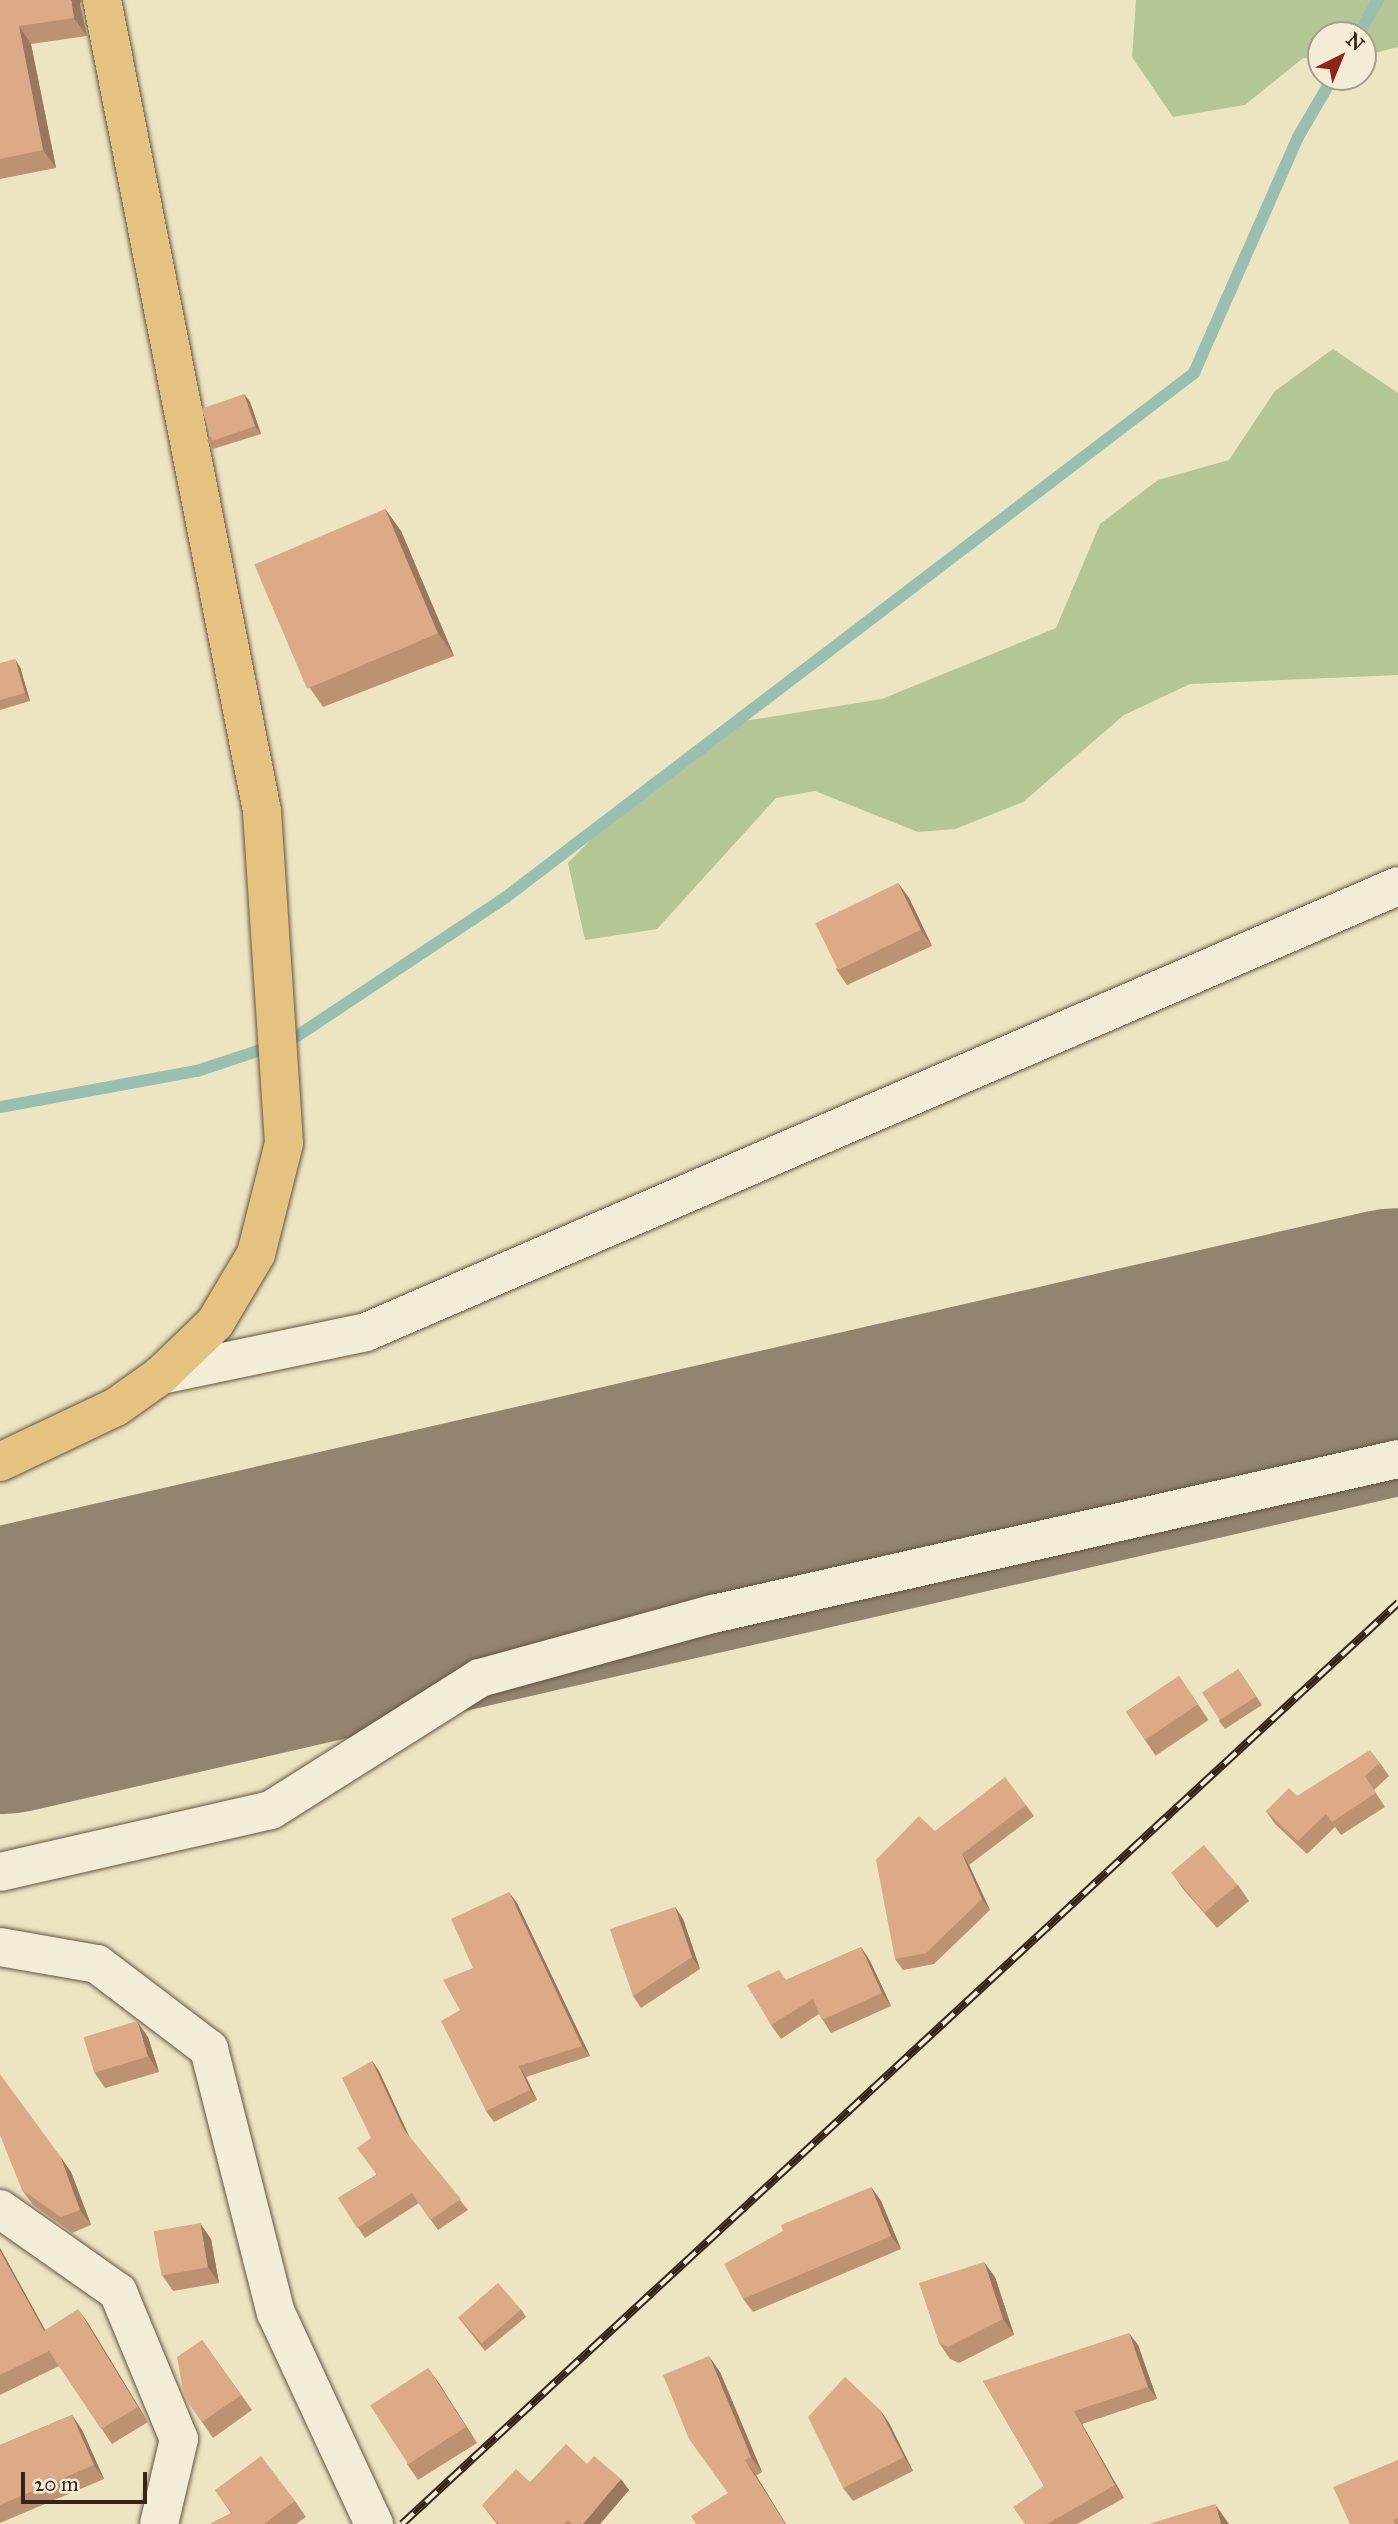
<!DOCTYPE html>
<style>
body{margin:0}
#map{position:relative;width:1398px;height:2524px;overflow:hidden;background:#ede4c2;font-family:"IM FELL Great Primer",serif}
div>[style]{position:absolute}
.green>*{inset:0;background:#b4c596}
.stream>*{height:12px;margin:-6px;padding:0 6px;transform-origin:6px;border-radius:6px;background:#99bfb1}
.runway>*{height:285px;margin:-142.5px;padding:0 142.5px;transform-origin:142.5px;border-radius:142.5px;background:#92846e}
.roads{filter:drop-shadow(0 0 2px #645443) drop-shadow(0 0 2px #645443)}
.minor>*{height:38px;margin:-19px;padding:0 19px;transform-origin:19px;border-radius:19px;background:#f3edd7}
.major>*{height:38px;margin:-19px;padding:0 19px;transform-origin:19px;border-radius:19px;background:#e6c281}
.rail>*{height:8px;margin-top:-4px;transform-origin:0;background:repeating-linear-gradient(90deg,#f3edd7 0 16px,#362419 0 32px);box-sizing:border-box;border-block:2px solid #362419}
.wall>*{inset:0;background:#bd9273;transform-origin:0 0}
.shaded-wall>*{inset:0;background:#9a775e}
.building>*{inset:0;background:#dcaa86;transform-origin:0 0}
span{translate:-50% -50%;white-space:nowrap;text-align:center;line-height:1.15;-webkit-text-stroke:5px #f3edd7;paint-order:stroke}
.north{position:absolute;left:1307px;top:21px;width:70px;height:70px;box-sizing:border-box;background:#f3edd7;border:2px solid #a79d8b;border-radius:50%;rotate:43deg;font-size:19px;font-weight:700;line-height:28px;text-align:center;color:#362419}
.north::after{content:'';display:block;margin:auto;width:24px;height:32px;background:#8f2418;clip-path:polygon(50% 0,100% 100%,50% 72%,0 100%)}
.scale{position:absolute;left:21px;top:2472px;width:126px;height:32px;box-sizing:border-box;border:4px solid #362419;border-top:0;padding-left:9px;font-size:21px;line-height:24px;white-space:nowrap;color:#362419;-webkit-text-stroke:5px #f3edd7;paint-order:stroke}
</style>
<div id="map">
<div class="green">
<div style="clip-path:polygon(1136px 0,1398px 0,1398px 47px,1363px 56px,1363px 35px,1321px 35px,1321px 57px,1303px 58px,1245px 105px,1173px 117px,1132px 57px)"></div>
<div style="clip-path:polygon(1333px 349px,1398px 393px,1398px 675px,1190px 684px,1124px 715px,1023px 802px,955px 829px,918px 832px,815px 791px,776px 798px,657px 929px,585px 940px,568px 863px,647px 782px,738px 722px,882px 699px,1056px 628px,1100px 524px,1158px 480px,1229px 460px,1275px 391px)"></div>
</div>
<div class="stream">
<div style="left:1358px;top:35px;width:40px;rotate:-60.3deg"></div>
<div style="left:0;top:1107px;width:200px;rotate:-10.4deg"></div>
<div style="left:197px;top:1071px;width:99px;rotate:-18.3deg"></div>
<div style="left:291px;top:1040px;width:258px;rotate:-33.6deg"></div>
<div style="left:506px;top:897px;width:865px;rotate:-37.29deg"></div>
<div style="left:1194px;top:373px;width:258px;rotate:-66.2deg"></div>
<div style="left:1298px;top:137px;width:69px;rotate:-59.7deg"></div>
</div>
<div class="runway">
<div style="left:0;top:1671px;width:1434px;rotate:-12.93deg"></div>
</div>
<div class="roads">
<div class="minor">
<div style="left:161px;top:1375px;width:209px;rotate:-11.8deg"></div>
<div style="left:366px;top:1332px;width:1124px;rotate:-23.37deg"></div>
<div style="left:0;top:1872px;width:278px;rotate:-12.9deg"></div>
<div style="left:271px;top:1810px;width:247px;rotate:-32.3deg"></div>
<div style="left:480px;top:1678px;width:242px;rotate:-15.4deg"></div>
<div style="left:713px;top:1614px;width:702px;rotate:-12.75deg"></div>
<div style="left:0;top:1947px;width:98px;rotate:9.9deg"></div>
<div style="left:97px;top:1964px;width:141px;rotate:37.2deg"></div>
<div style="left:209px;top:2049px;width:272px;rotate:75.8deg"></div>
<div style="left:276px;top:2313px;width:233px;rotate:65.1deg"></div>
<div style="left:0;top:2209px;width:144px;rotate:35.1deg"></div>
<div style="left:118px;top:2292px;width:159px;rotate:67.5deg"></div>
<div style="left:179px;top:2439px;width:87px;rotate:103.2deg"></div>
</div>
<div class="major">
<div style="left:0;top:1462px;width:128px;rotate:-25.4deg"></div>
<div style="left:116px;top:1407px;width:55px;rotate:-35.4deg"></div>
<div style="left:161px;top:1375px;width:75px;rotate:-43.9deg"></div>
<div style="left:215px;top:1323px;width:80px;rotate:-59.3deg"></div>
<div style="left:256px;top:1254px;width:114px;rotate:-75.8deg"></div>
<div style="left:284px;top:1143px;width:333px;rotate:-93.8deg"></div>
<div style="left:262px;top:811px;width:827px;rotate:-101.16deg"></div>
</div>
</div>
<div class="rail">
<div style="left:402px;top:2524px;width:1357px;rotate:-42.76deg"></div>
</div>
<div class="wall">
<div style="clip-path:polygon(0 0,80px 4px,87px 36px,31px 44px,56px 168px,0 179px)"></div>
<div style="clip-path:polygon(244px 394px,250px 402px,261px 434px,213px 449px,207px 441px)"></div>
<div style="clip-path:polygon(385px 509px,401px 531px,454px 656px,323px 707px,307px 684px)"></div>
<div style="clip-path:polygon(0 663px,20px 667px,30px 701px,0 710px)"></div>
<div style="clip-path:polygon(898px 883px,909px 898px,932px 946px,847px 985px,836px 969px)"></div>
<div style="clip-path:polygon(1238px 1669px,1262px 1705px,1225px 1729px,1219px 1721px)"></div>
<div style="left:1179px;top:1676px;width:53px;height:64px;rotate:56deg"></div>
<div style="clip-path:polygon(1380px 1763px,1389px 1776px,1374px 1790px,1385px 1807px,1341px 1835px,1335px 1827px,1307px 1854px,1275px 1824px,1266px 1811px,1297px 1796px)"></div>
<div style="clip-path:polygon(1026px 1805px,1034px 1816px,969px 1865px,990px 1910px,934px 1964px,903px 1970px,895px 1959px,935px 1831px)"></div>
<div style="clip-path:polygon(1172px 1873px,1238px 1885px,1249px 1901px,1217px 1928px,1183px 1889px)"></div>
<div style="clip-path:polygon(517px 1903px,590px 2056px,526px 2077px,537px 2100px,494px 2122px,486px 2111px,460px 2010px,473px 1968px)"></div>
<div style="clip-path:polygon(675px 1907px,683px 1919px,700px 1969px,641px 2008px,633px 1996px)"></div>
<div style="clip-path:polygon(861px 1947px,870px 1961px,891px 2006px,831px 2033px,819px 2014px,781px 2039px,771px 2025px,786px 1980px)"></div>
<div style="clip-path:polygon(148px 2037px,159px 2072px,105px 2088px,94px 2072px)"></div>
<div style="clip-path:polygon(372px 2061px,379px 2071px,409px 2137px,468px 2210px,438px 2230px,419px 2203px,365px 2238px,338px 2198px,376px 2175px,371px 2138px)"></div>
<div style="clip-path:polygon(71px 2172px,91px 2225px,72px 2233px,33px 2205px,22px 2190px)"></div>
<div style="clip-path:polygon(871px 2187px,881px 2201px,901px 2249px,753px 2312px,743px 2299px)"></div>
<div style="clip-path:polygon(211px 2239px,219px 2283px,173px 2291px,162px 2275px)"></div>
<div style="clip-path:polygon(0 2248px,45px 2330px,88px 2323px,148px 2422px,112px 2444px,59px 2366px,0 2395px)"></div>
<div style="clip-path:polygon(995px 2277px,1014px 2335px,959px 2363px,950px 2359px,939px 2343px)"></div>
<div style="clip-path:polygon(521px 2309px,526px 2317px,485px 2351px,458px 2317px)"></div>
<div style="clip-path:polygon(202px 2340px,252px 2410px,213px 2438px,184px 2396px)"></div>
<div style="clip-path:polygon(1138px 2345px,1157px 2399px,1082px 2424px,1124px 2498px,1077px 2524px,1025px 2524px,1044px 2486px,983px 2381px)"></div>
<div style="clip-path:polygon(428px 2368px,477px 2443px,418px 2480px,407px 2464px)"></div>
<div style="clip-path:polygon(720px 2372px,762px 2472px,728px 2493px)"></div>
<div style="clip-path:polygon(880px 2410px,889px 2423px,913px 2471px,853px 2501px,843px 2488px)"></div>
<div style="clip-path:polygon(72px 2415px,82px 2430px,104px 2479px,0 2523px,0 2445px)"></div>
<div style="clip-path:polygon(1398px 2460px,1398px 2524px,1350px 2524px)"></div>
<div style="clip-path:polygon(587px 2464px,629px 2490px,600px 2524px,497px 2524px,482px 2505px,530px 2482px)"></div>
<div style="clip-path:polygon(215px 2490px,295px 2501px,306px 2517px,296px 2524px,210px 2524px,231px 2513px)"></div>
</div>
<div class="shaded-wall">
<div style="clip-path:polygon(71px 0,82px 0,80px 4px,87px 36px,74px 18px)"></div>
<div style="clip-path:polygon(19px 26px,31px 44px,56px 168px,43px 150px)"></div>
<div style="clip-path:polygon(244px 394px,250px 402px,261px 434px,255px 426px)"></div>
<div style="clip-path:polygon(385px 509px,401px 531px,454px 656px,438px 633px)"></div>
<div style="clip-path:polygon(15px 659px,20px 667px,30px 701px,25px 693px)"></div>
<div style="clip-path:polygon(898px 883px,909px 898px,932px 946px,921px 930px)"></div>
<div style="clip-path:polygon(962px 1854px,969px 1865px,990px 1910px,982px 1899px)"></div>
<div style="clip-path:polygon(509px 1892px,517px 1903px,590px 2056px,582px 2046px)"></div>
<div style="clip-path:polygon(675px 1907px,683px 1919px,700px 1969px,692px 1957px)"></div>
<div style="clip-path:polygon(861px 1947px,870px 1961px,891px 2006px,882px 1993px)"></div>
<div style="clip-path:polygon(137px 2021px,148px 2037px,159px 2072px,148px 2056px)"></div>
<div style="clip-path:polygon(372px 2061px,379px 2071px,411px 2140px,404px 2130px)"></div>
<div style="clip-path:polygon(519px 2066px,526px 2077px,537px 2100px,530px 2090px)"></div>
<div style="clip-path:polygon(60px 2156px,71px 2172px,91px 2225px,80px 2210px)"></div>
<div style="clip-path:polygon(871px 2187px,881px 2201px,901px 2249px,891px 2236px)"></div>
<div style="clip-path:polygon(200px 2223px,211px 2239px,219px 2283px,208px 2267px)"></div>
<div style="clip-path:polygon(0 2248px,54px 2346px,44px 2331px,0 2251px)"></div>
<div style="clip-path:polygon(984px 2262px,995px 2277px,1014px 2335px,1003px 2319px)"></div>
<div style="clip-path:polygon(78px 2309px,88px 2323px,148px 2422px,138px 2407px)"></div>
<div style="clip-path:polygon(1129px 2333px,1138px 2345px,1157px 2399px,1148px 2387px)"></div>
<div style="clip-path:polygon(709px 2356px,720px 2372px,762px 2472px,751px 2457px)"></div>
<div style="clip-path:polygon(428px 2368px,439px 2383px,477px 2443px,466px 2427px)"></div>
<div style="clip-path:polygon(880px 2410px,889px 2423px,913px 2471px,904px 2457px)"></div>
<div style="clip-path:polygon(1074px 2411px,1082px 2424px,1124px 2498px,1115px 2485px)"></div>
<div style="clip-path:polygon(72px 2415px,82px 2430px,104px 2479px,94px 2465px)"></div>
<div style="clip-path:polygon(745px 2460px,756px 2475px,786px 2524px,785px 2524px)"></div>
<div style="clip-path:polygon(621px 2479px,629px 2490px,600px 2524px,583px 2524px)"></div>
<div style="clip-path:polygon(1215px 2504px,1229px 2524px,1221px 2524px)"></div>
</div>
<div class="building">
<div style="clip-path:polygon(0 0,71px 0,74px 18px,19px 26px,43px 150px,0 159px)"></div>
<div style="left:244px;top:394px;width:34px;height:45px;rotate:71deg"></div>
<div style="left:385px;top:509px;width:135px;height:142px;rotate:67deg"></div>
<div style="clip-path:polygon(15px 659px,25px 693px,0 700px,0 663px)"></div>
<div style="left:898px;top:883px;width:52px;height:92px;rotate:64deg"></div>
<div style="left:1238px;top:1669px;width:33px;height:43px;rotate:57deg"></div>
<div style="left:1179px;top:1676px;width:34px;height:64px;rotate:56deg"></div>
<div style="clip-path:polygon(1370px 1750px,1380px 1763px,1365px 1776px,1376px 1793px,1332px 1822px,1326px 1814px,1298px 1841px,1266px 1811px,1289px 1788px,1297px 1796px)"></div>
<div style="clip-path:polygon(1005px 1777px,1026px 1805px,962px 1854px,982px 1899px,926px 1953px,895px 1959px,876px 1860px,919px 1816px,935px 1831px)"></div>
<div style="left:1204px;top:1845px;width:52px;height:43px;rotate:50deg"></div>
<div style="clip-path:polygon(509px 1892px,582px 2046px,519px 2066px,530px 2090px,486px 2111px,441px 2021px,460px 2010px,443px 1980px,473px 1968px,451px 1919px)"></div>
<div style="clip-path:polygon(675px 1907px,692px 1957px,633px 1996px,610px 1929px)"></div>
<div style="clip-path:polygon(861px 1947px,882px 1993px,822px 2020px,813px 1999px,771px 2025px,747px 1985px,779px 1970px,786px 1980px)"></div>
<div style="left:137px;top:2021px;width:37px;height:56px;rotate:73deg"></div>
<div style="clip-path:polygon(372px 2061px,404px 2130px,461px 2199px,430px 2220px,412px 2193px,357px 2228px,338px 2198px,377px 2175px,357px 2148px,371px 2138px,342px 2078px)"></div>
<div style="clip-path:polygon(0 2074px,60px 2156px,80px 2210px,61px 2217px,22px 2190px,0 2135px)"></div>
<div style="clip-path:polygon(871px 2187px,891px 2236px,743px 2299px,724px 2264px,783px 2231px,781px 2225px)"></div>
<div style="left:200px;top:2223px;width:45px;height:47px;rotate:80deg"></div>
<div style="clip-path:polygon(0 2251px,44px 2331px,78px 2309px,138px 2407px,101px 2429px,49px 2351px,0 2375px)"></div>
<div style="clip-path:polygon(984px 2262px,1003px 2319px,948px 2347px,939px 2343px,919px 2283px)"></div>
<div style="left:498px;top:2283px;width:35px;height:52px;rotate:49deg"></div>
<div style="clip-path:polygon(1129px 2333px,1148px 2387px,1074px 2411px,1115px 2485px,1047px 2524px,1025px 2524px,1013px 2507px,1044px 2486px,983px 2381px)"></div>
<div style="clip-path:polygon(202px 2340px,241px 2395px,202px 2422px,184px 2396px,177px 2357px)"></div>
<div style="clip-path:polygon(709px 2356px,751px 2457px,745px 2460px,785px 2524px,696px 2524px,691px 2516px,728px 2493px,689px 2439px,663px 2375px)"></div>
<div style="left:428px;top:2368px;width:70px;height:69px;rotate:57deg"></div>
<div style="clip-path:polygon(845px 2377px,880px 2410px,904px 2457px,843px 2488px,808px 2417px)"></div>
<div style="clip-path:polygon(72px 2415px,94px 2465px,0 2505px,0 2445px)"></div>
<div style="clip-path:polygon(566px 2444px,587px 2464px,594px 2456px,621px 2479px,583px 2524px,572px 2524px,568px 2520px,564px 2524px,499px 2524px,482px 2505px,516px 2469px,530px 2482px)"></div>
<div style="clip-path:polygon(261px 2456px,295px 2501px,264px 2524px,210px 2524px,232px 2513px,215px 2490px)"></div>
<div style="clip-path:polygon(1398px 2460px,1398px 2518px,1393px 2520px,1395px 2524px,1350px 2524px,1333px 2487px)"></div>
<div style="clip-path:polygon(1215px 2504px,1221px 2524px,1149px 2524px)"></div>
</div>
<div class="north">N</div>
<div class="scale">20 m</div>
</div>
